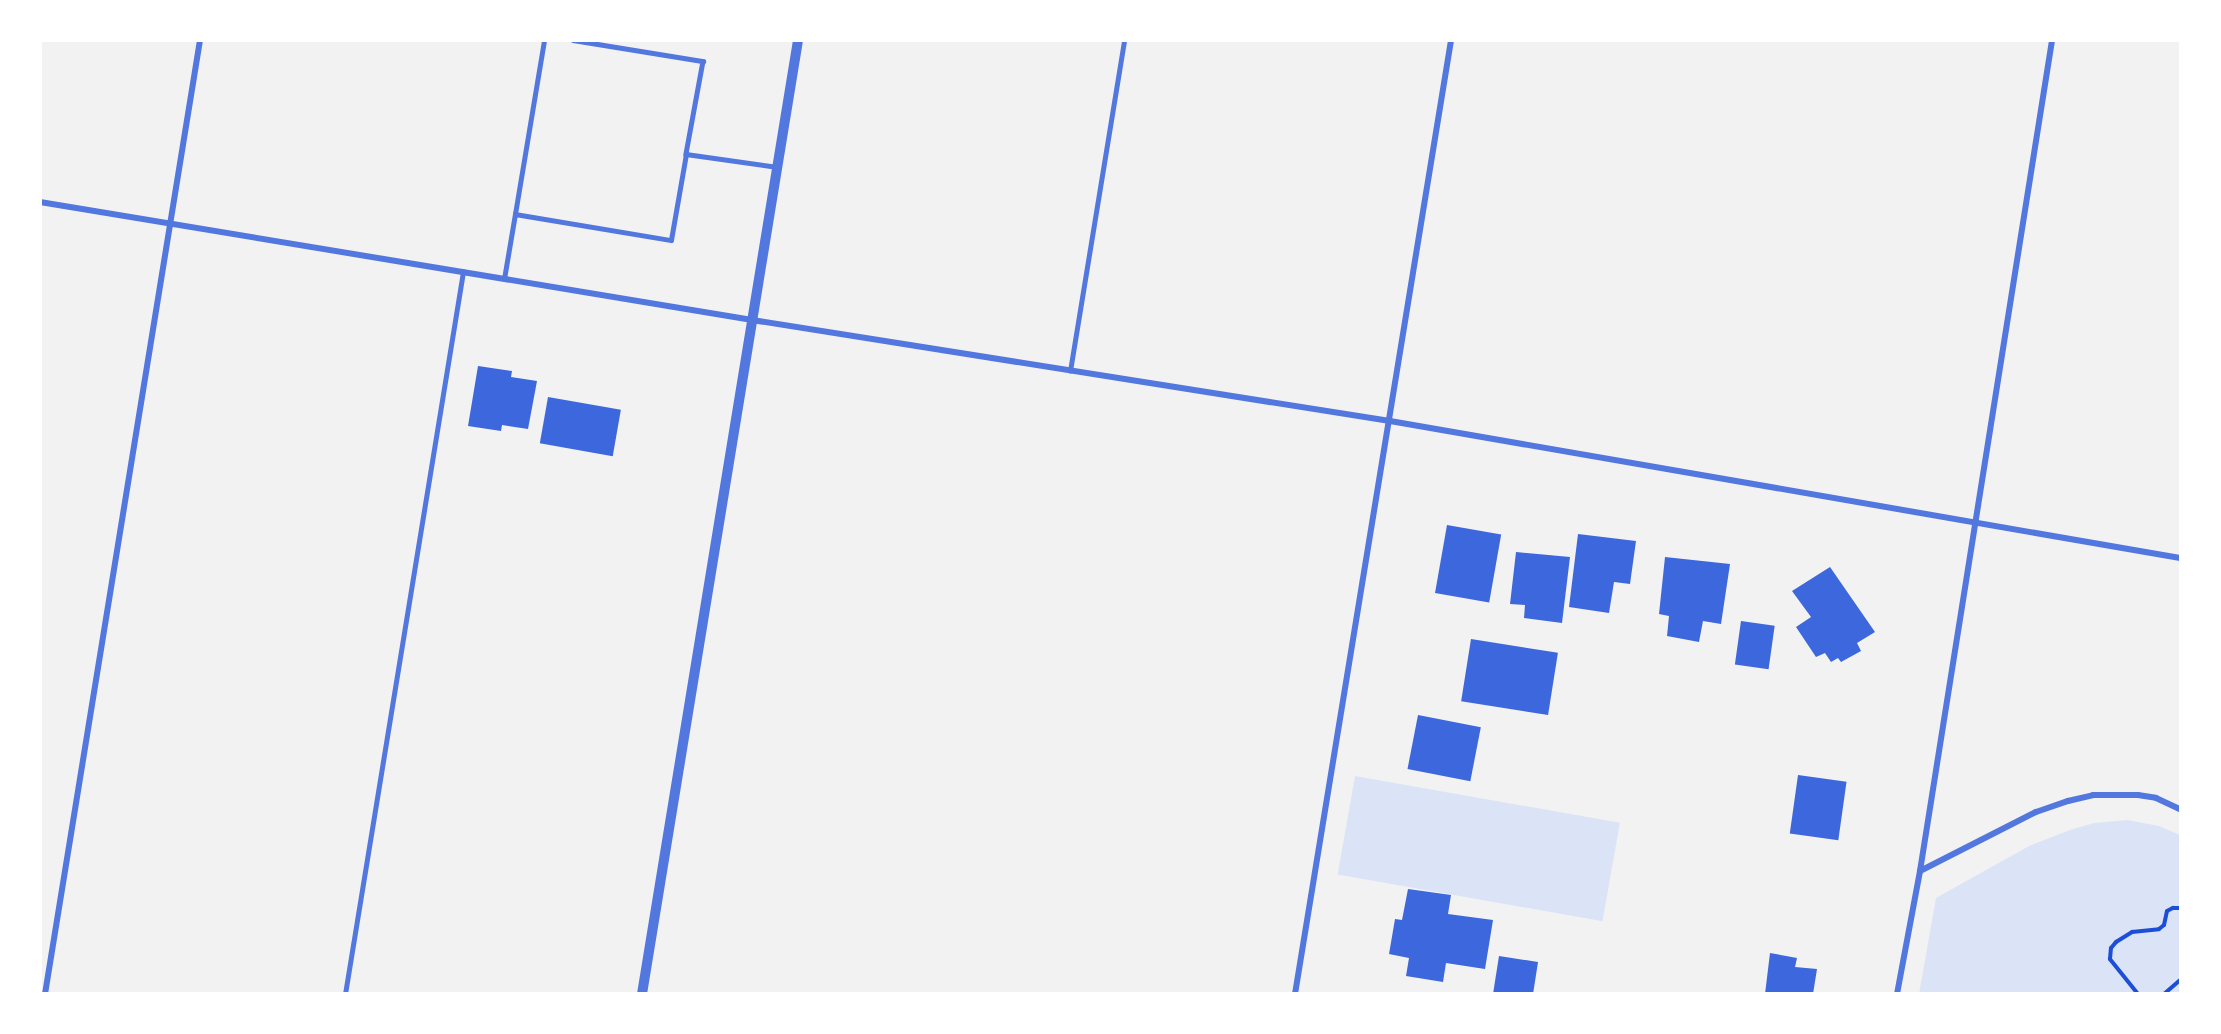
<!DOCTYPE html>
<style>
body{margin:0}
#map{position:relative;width:2221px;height:1034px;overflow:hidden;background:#f2f2f2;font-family:"Golos Text",sans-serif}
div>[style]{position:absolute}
.green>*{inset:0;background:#dbe4f7;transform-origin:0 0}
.building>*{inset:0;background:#3d67dc;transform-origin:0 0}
.path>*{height:4px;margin:-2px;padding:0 2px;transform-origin:2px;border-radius:2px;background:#1d4ed8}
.service>*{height:4.5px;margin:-2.25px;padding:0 2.25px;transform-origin:2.25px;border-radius:2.25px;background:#5277de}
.minor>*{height:6px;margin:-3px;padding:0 3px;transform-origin:3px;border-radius:3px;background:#5277de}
.tertiary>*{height:10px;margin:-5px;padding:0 5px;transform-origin:5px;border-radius:5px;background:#5277de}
span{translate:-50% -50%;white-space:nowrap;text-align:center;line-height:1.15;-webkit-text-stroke:4.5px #fff;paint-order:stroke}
.frame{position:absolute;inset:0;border:42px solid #fff;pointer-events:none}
</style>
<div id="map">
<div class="green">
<div style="left:1355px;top:776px;width:269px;height:100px;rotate:10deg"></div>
<div style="clip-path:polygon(2127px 820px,2159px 826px,2180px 835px,2180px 993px,1919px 994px,1936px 898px,2029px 846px,2070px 830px,2094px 823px)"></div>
</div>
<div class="building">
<div style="clip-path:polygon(478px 366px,512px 371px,511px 377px,537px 381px,528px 429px,502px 425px,501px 431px,468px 426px)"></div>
<div style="left:548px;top:397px;width:74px;height:47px;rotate:10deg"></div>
<div style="left:1447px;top:525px;width:55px;height:69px;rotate:10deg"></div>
<div style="clip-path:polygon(1578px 534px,1636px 541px,1630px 584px,1614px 582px,1609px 613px,1569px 607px)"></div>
<div style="clip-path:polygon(1516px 552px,1570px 557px,1562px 623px,1524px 618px,1525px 605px,1510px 604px)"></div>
<div style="clip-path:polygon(1665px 557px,1730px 564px,1721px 624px,1703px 621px,1699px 642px,1667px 636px,1669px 616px,1659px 614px)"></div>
<div style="clip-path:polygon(1830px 567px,1875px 632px,1857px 643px,1861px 651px,1841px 662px,1838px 658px,1831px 662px,1825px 653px,1816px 657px,1796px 627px,1811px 617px,1792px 591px)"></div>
<div style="left:1741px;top:621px;width:34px;height:44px;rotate:8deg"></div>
<div style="left:1471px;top:639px;width:88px;height:63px;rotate:9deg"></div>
<div style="left:1418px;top:715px;width:64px;height:55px;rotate:11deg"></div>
<div style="left:1798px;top:775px;width:49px;height:59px;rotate:8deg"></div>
<div style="clip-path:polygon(1408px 889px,1451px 895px,1448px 914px,1493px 920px,1485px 969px,1446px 963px,1443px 982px,1406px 976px,1409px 958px,1389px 954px,1395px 919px,1402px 920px)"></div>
<div style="clip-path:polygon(1770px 953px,1797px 958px,1795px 967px,1817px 969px,1813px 994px,1765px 994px)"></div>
<div style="clip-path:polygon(1499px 956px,1538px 962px,1533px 994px,1493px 994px)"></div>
</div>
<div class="path">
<div style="left:2138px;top:994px;width:45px;rotate:-128.7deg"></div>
<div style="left:2110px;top:959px;width:11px;rotate:-85deg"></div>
<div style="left:2111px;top:948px;width:8px;rotate:-50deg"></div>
<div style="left:2116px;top:942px;width:19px;rotate:-32deg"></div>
<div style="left:2132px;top:932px;width:27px;rotate:-6deg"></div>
<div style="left:2159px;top:929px;width:6px;rotate:-39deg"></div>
<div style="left:2164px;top:925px;width:14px;rotate:-78deg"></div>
<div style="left:2167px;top:911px;width:7px;rotate:-27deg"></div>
<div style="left:2173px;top:908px;width:7px"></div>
<div style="left:2164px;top:994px;width:21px;rotate:-41deg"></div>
</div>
<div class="service">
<div style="left:573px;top:40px;width:132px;rotate:9.2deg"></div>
<div style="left:703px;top:61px;width:95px;rotate:100.4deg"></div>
<div style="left:515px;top:214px;width:176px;rotate:-80.5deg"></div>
<div style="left:504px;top:279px;width:66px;rotate:-80.4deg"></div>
<div style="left:515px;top:214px;width:158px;rotate:9.5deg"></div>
<div style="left:671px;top:240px;width:87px;rotate:-80.1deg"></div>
<div style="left:686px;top:154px;width:92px;rotate:8.1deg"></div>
<div style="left:1070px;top:371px;width:335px;rotate:-80.7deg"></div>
<div style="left:345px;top:994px;width:732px;rotate:-80.72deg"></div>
</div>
<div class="minor">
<div style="left:40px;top:202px;width:722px;rotate:9.41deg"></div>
<div style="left:752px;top:320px;width:646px;rotate:9deg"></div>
<div style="left:1390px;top:421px;width:802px;rotate:9.84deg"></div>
<div style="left:1920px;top:871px;width:130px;rotate:-27deg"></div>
<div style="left:2036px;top:812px;width:34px;rotate:-19deg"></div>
<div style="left:2068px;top:801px;width:26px;rotate:-13deg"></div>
<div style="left:2093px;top:795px;width:45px"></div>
<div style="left:2138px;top:795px;width:18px;rotate:9deg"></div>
<div style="left:2156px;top:798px;width:26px;rotate:25deg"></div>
<div style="left:45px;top:994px;width:967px;rotate:-80.77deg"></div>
<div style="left:1295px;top:994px;width:967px;rotate:-80.71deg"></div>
<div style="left:1897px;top:994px;width:125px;rotate:-79.4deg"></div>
<div style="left:1920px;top:871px;width:841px;rotate:-80.97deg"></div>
</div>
<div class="tertiary">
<div style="left:642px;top:994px;width:967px;rotate:-80.71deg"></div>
</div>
<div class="frame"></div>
</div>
